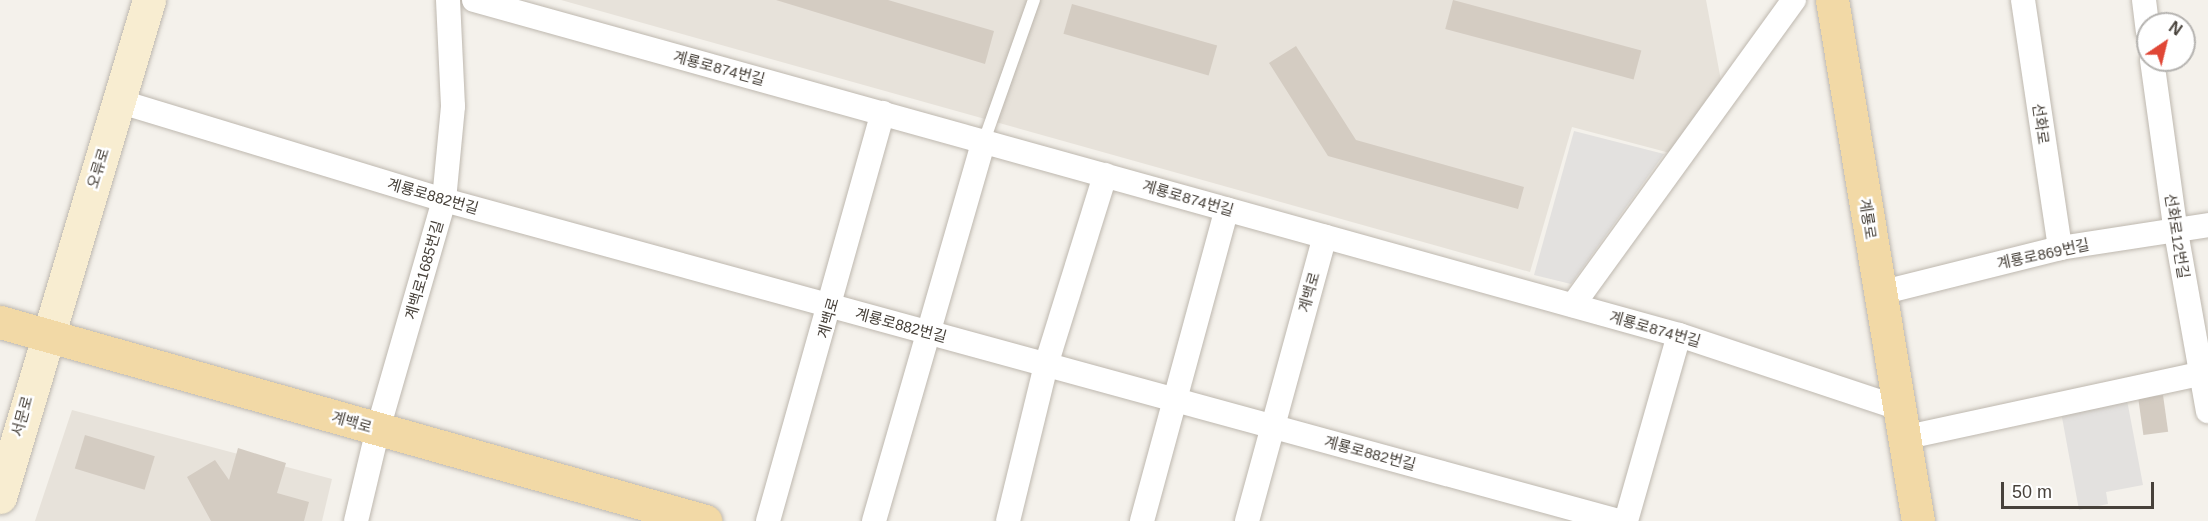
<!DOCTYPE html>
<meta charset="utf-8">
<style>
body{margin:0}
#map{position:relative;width:2208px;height:521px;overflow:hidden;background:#f4f1eb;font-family:Helvetica,"Noto Sans KR",sans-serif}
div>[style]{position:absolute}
.residential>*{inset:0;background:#e7e2da}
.parking>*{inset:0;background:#e3e1df}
.building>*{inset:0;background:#d4ccc2;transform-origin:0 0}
.roads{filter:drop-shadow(0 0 2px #beb8af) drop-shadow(0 0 2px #beb8af)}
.lane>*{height:12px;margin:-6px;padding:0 6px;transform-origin:6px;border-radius:6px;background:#fff}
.street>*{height:24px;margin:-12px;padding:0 12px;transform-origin:12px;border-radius:12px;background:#fff}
.secondary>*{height:33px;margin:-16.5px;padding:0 16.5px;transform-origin:16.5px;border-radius:16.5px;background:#f8edd1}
.primary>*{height:33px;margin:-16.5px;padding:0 16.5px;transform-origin:16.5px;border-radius:16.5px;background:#f2d9a6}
span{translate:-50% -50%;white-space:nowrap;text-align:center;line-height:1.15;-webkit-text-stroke:5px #fff;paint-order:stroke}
.street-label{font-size:15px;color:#47413a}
.north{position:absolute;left:2136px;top:12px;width:60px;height:60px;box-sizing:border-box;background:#fff;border:2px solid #b5b3b0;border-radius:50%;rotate:35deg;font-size:16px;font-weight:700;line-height:24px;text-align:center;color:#47413a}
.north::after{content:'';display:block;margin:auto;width:21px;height:27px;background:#e04736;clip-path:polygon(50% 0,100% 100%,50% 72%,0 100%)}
.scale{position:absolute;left:2001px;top:482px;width:153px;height:27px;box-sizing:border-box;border:3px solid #47413a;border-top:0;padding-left:8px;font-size:18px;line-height:21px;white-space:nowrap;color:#47413a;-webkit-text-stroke:4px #fff;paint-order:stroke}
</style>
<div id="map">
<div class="residential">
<div style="clip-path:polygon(561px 0,1706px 0,1722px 86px,1670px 153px,1572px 127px,1530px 272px)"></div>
<div style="clip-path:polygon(72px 410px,332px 479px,322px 521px,35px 521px)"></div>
</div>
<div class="parking">
<div style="clip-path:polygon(1574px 131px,1664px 154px,1571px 284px,1534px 275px)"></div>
<div style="clip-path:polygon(2127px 400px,2143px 485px,2106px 492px,2108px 504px,2079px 510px,2061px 412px)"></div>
</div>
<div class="building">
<div style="clip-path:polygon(776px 0,888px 0,994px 31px,985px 64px)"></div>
<div style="left:1453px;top:0;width:195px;height:30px;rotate:15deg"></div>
<div style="left:1072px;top:4px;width:151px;height:31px;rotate:16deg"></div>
<div style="clip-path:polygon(1296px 46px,1356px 140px,1524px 187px,1518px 209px,1328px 156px,1269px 63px)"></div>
<div style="left:2163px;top:395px;width:37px;height:25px;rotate:82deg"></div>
<div style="left:85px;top:435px;width:73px;height:35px;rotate:17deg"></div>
<div style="clip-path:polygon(238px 448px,286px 463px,277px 493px,309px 502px,304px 521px,211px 521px,187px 477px,215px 460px,229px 480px)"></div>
</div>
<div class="roads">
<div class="lane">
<div style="left:984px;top:141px;width:150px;rotate:-70.5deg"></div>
</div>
<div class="street">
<div style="left:474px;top:0;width:1251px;rotate:15.54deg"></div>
<div style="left:1679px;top:335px;width:231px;rotate:18.4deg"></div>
<div style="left:2023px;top:0;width:251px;rotate:81.5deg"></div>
<div style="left:2144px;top:0;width:31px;rotate:83deg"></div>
<div style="left:2152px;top:60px;width:174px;rotate:82.1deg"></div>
<div style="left:2176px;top:232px;width:182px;rotate:79.9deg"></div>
<div style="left:118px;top:101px;width:341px;rotate:16.9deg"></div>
<div style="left:444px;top:200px;width:1217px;rotate:15.29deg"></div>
<div style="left:1880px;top:293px;width:186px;rotate:-14deg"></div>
<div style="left:2060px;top:248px;width:150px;rotate:-8.8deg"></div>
<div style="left:1573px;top:305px;width:377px;rotate:-54.1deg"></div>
<div style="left:1903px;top:438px;width:304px;rotate:-12.2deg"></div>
<div style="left:356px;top:521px;width:95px;rotate:-76.6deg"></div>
<div style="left:378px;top:429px;width:238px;rotate:-73.9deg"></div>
<div style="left:444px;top:200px;width:94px;rotate:-84.5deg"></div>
<div style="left:453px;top:106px;width:106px;rotate:-92.7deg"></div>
<div style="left:768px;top:521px;width:424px;rotate:-74.3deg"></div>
<div style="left:874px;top:521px;width:396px;rotate:-73.9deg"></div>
<div style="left:1008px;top:521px;width:161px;rotate:-76.3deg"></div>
<div style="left:1046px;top:365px;width:199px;rotate:-72.7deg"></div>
<div style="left:1142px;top:521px;width:323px;rotate:-74.8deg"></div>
<div style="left:1247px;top:521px;width:295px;rotate:-74.7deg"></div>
<div style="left:1626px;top:521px;width:193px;rotate:-74.1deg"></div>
</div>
<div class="secondary">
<div style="left:0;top:497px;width:519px;rotate:-73.31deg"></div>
</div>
<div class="primary">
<div style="left:1832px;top:0;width:528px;rotate:80.63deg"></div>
<div style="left:0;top:322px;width:733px;rotate:15.76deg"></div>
</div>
</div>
<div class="street-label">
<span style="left:719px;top:68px;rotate:15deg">계룡로874번길</span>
<span style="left:2041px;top:124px;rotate:82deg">선화로</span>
<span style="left:98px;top:168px;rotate:-73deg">오류로</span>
<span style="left:433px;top:196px;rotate:16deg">계룡로882번길</span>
<span style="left:1188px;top:198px;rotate:16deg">계룡로874번길</span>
<span style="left:1868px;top:219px;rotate:81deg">계룡로</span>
<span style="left:2177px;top:236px;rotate:81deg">선화로12번길</span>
<span style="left:2043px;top:254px;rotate:-12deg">계룡로869번길</span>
<span style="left:424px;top:270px;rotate:-74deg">계백로1685번길</span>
<span style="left:1309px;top:292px;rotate:-74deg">계백로</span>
<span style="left:828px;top:318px;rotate:-74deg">계백로</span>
<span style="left:901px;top:325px;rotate:15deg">계룡로882번길</span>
<span style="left:1655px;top:329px;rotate:16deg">계룡로874번길</span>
<span style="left:22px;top:416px;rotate:-75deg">서문로</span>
<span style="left:352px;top:422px;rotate:16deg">계백로</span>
<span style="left:1370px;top:453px;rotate:15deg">계룡로882번길</span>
</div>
<div class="north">N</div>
<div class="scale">50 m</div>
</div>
